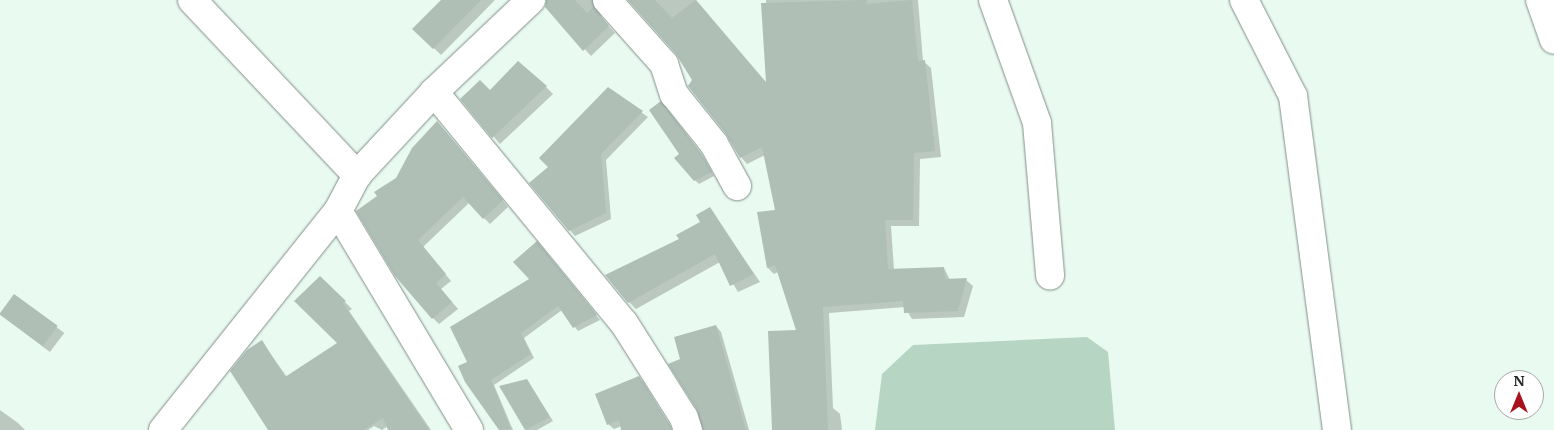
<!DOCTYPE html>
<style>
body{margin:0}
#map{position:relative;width:1554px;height:430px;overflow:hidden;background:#e9faf0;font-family:Merriweather,serif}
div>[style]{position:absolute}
.water>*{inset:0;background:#b7d5c3}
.shadow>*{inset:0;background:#0003;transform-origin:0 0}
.building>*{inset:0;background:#afbfb5;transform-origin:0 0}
.roads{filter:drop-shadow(0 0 1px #808f86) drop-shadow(0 0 1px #808f86)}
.minor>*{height:28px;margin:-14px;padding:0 14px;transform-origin:14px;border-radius:14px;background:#fff}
.major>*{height:28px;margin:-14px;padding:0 14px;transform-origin:14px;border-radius:14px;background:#fff}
span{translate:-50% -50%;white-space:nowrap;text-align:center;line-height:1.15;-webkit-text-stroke:5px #fff;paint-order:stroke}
.north{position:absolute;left:1494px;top:370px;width:50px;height:50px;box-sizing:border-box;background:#fff;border:1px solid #a7a9a7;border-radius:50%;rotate:0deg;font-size:14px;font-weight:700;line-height:20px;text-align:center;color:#222824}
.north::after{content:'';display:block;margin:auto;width:18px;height:22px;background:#a8131b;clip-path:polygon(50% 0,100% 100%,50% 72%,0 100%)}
</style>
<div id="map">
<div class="water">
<div style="clip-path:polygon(1087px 337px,1108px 352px,1115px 430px,875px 430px,882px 374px,913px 345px)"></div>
</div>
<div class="shadow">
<div style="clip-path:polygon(443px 0,495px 0,441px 55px,414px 29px)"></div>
<div style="clip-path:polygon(547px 0,600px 0,601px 18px,615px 33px,591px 56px,546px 7px)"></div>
<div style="clip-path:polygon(628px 0,696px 0,767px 85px,766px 0,918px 0,923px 61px,931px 68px,941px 157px,920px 159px,919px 226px,891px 226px,894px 270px,944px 268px,950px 280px,966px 280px,973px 286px,964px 317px,912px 319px,905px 307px,829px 313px,833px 408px,840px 414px,842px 430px,773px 430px,798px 331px,778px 272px,774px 274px,768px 268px,759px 213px,776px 211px,765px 155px,747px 164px,741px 157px,677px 53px)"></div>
<div style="clip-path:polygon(546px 87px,553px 94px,500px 144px,461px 99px,490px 92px)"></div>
<div style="clip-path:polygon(608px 89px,648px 117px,606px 160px,611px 219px,575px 236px,570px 230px,550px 167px)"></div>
<div style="clip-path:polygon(664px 107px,704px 158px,714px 176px,699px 184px,695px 180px)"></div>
<div style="clip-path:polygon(437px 122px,508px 207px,490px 224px,469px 203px,423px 247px,451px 281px,441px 289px,458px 309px,439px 324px,433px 318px,379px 197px,397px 178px)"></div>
<div style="clip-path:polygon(709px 209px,760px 282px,738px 292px,720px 262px,636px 309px,629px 302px,701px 223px)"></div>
<div style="clip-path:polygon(540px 247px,600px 320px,578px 331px,562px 310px,524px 338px,534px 358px,494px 385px,513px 430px,501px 430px,466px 382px,468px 363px,531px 280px)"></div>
<div style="clip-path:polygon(320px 277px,352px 309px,349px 311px,431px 430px,389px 430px,388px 426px,382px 430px,374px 426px,368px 430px,270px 430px,262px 342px,287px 377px,339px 343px)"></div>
<div style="left:14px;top:295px;width:63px;height:24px;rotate:37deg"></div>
<div style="clip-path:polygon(716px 326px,721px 332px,749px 430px,704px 430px,681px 360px)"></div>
<div style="clip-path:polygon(639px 377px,644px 383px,672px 430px,653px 430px,649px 415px,614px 429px,608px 424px)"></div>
<div style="clip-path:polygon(527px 380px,553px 421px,537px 430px,526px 430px,501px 387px)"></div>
<div style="clip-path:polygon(0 410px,18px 423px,25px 430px,0 430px)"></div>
</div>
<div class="building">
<div style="clip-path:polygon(441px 0,481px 0,433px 49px,412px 29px)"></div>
<div style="clip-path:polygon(546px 0,575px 0,587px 13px,593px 7px,609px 26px,583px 51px,545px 7px)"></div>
<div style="clip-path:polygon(628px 0,655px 0,672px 18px,696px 0,766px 82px,761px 3px,867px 0,866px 4px,912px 0,918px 61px,925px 60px,935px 151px,914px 153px,913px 220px,885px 220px,888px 269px,944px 267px,945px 279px,967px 278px,958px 311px,904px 313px,903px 301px,823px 307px,828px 430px,772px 430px,768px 331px,796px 330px,775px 265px,767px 268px,757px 212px,775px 210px,762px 147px,740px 158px,726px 134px,688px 86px,692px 80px,676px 54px)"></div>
<div style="clip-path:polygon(518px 61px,547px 86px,492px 138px,460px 99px,480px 80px,490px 90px)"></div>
<div style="clip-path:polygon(608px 87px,643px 111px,601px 154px,606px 213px,569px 231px,529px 183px,548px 167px,539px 158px)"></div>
<div style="clip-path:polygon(661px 101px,701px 153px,712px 172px,694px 181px,674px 158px,679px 154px,649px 110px)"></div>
<div style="clip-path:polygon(437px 121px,503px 200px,483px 219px,463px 197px,418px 240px,446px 274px,436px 283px,452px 302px,432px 319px,395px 276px,356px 211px,377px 196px,374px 192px,396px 178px,412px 148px)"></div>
<div style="clip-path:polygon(710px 207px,754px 274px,730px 286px,715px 254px,628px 303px,605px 275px,679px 239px,676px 235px,700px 222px,696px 215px)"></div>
<div style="clip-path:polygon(537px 241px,597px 315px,573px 328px,558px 306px,521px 333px,531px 354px,491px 380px,511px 429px,499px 430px,465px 382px,458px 366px,467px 362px,450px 327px,529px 279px,513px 262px)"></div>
<div style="clip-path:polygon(320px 276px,346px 301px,343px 303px,429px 430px,388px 430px,383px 418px,364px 430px,268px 430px,230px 371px,247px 350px,262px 340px,285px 377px,337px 343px,294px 301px)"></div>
<div style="left:14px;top:294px;width:54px;height:25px;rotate:36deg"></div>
<div style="clip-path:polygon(716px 325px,746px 430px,703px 430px,697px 410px,668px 364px,680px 359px,674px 337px)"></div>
<div style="clip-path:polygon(639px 376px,670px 425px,672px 430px,621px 430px,619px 420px,607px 425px,595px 394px)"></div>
<div style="clip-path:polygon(527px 379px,550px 417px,525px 430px,499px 386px)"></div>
</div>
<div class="roads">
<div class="minor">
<div style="left:192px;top:0;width:241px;rotate:46.7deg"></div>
<div style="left:607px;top:0;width:86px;rotate:48.3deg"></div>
<div style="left:664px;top:64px;width:32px;rotate:72deg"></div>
<div style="left:674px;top:94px;width:64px;rotate:51.3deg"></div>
<div style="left:714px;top:144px;width:48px;rotate:61.3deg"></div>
<div style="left:993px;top:0;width:131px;rotate:70.3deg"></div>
<div style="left:1037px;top:123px;width:153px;rotate:85.1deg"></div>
<div style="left:1244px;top:0;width:108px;rotate:63deg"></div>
<div style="left:1293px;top:96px;width:337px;rotate:82.5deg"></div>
<div style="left:1540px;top:0;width:42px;rotate:70.7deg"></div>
<div style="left:434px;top:92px;width:299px;rotate:50.6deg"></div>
<div style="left:624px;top:323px;width:112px;rotate:57.7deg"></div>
<div style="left:684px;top:418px;width:13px;rotate:72deg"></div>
<div style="left:338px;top:211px;width:255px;rotate:59.1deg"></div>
</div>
<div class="major">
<div style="left:163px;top:430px;width:280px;rotate:-51.4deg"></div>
<div style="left:338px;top:211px;width:41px;rotate:-62.2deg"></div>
<div style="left:357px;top:175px;width:113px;rotate:-47.1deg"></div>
<div style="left:434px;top:92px;width:134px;rotate:-43.5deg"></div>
</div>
</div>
<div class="north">N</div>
</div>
